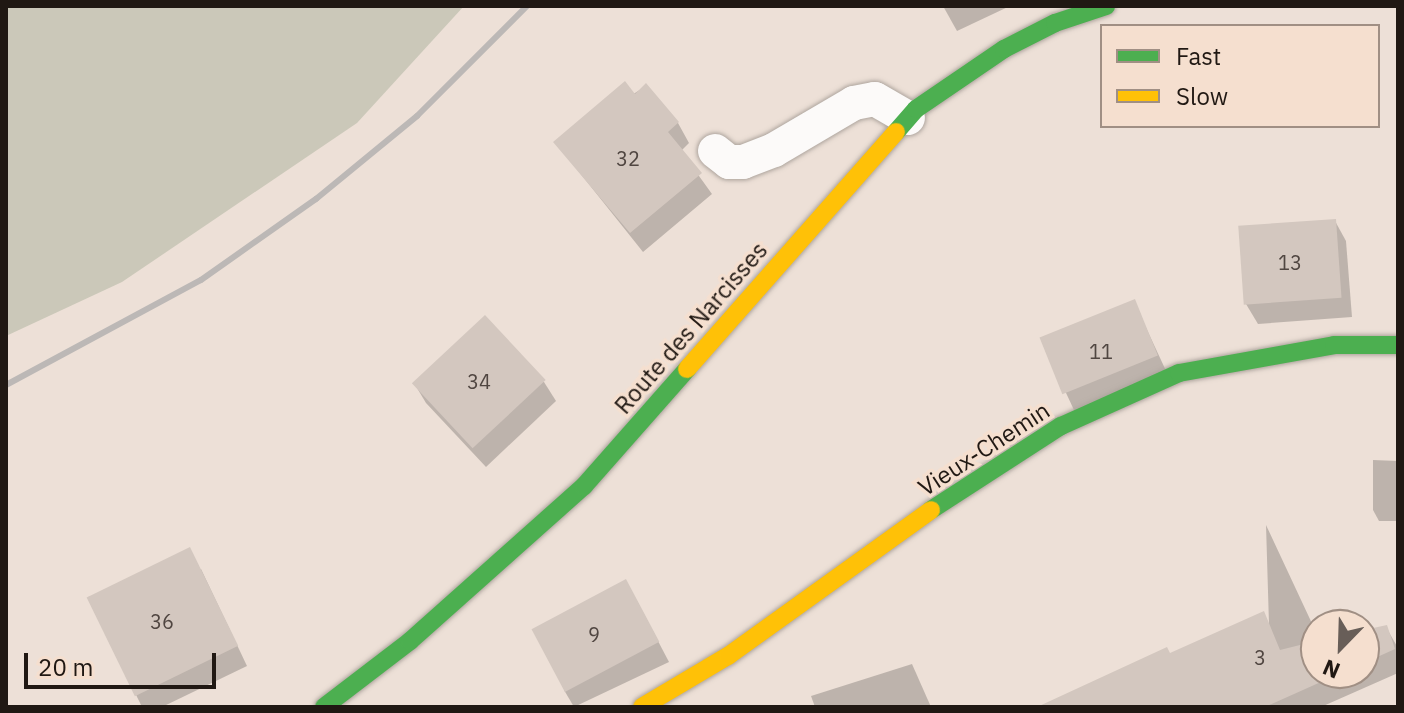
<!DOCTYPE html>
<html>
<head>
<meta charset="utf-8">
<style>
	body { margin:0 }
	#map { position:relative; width:1404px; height:713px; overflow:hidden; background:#ede0d7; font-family:"IBM Plex Sans",sans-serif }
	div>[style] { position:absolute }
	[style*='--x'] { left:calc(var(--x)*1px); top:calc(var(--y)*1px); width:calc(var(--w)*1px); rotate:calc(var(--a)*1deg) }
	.green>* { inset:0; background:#cbc8b9 }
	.shadow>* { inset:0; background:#0003; transform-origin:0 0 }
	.building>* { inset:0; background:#d3c7bf; transform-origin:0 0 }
	.roads { filter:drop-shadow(0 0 2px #aea59e) drop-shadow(0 0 2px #aea59e) }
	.lane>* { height:34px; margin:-17px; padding:0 17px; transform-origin:17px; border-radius:17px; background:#fcfaf9 }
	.fast>* { height:18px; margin:-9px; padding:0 9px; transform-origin:9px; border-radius:9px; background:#4caf50 }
	.slow>* { height:18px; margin:-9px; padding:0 9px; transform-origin:9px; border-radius:9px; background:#ffc107 }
	.rail>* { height:6px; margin:-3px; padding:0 3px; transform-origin:3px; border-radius:3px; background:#bcb8b6 }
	span { translate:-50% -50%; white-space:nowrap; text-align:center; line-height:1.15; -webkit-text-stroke:7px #f5dfcf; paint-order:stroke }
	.number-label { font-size:20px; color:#504641 }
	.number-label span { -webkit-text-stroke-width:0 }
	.street-label { font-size:24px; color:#201813 }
	.frame { position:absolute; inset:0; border:8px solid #201813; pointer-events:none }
	.legend { position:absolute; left:1100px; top:24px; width:280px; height:104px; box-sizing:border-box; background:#f5dfcf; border:2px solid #a08f84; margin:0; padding:10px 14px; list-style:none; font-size:24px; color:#201813 }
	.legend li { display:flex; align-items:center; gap:16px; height:40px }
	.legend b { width:40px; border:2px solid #a08f84 }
	.north { position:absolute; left:1300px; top:609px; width:80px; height:80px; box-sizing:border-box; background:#f5dfcf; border:2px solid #a08f84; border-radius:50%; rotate:203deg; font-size:22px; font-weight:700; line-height:32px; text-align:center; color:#201813 }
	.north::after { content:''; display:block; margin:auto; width:28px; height:36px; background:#685e58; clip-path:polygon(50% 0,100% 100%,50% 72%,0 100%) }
	.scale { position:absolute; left:24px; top:653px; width:192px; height:36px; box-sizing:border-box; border:4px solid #201813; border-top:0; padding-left:10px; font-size:24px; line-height:28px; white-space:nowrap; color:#201813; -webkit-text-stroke:6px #f5dfcf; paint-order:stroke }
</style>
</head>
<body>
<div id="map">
	<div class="green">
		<div style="clip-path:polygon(6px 6px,464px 6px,357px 123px,122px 282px,6px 336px)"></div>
	</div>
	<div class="shadow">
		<div style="clip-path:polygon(943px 6px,1010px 6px,957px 31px)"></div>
		<div style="clip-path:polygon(646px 86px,678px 123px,689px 143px,681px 151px,712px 194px,643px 252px,556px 143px)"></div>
		<div style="clip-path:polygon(1335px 221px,1346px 241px,1352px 317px,1258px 324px,1246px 304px)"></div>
		<div style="left:1134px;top:302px;width:81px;height:100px;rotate:65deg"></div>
		<div style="clip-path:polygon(544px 382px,556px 401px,486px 467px,426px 403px,414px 383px)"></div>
		<div style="clip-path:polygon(1373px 460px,1398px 461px,1398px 521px,1379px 521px,1373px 510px)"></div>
		<div style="clip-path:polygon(1266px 525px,1316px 632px,1316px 673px,1364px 673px,1364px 632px,1386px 627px,1398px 648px,1398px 673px,1321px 707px,1089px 707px,1169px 656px,1269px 625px)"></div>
		<div style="clip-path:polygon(201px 569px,247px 666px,162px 707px,142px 707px,88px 597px)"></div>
		<div style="clip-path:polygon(637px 601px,669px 662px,574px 707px,564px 690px)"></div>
		<div style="clip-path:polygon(912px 664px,931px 707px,815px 707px,811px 696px)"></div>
	</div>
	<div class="building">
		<div style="clip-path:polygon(625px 81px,635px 94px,646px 83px,679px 122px,668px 132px,702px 173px,630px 233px,553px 142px)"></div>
		<div style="left:1336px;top:219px;width:79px;height:98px;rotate:86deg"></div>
		<div style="left:1135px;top:299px;width:61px;height:103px;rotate:68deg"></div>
		<div style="left:485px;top:315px;width:89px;height:100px;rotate:47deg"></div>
		<div style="left:190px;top:547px;width:110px;height:115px;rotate:64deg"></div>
		<div style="left:626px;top:579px;width:71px;height:107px;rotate:62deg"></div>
		<div style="clip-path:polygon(1264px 611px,1280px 650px,1316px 641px,1316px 673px,1341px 673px,1265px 707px,1037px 707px,1167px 647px,1170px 653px)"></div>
		<div style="clip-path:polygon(1387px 625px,1395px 649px,1364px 663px,1364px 630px)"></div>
	</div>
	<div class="roads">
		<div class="lane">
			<div style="--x:715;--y:151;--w:18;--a:38"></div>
			<div style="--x:729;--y:162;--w:14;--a:0"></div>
			<div style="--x:743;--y:162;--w:33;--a:-21"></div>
			<div style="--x:774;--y:150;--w:93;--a:-30.4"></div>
			<div style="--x:854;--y:103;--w:21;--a:-11"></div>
			<div style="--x:875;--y:99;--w:38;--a:30"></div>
		</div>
		<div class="fast">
			<div style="--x:896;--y:132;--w:30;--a:-49"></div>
			<div style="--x:916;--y:109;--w:107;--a:-34.3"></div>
			<div style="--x:1004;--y:49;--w:57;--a:-27"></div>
			<div style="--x:1055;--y:23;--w:54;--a:-18.4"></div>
			<div style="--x:931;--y:510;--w:155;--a:-32.9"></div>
			<div style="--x:1061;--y:426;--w:129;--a:-24.2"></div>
			<div style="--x:1179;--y:373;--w:158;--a:-10.2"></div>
			<div style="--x:1334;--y:345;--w:64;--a:0"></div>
			<div style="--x:324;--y:707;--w:108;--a:-37.5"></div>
			<div style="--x:410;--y:641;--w:233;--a:-41.7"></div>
			<div style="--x:584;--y:486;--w:156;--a:-48.6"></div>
		</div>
		<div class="slow">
			<div style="--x:687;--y:369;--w:316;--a:-48.6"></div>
			<div style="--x:642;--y:707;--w:100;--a:-30.7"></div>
			<div style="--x:728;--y:656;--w:250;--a:-35.7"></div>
		</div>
	</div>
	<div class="rail">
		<div style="--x:6;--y:385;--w:221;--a:-28.3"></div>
		<div style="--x:201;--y:280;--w:141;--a:-35.2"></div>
		<div style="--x:316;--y:199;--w:131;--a:-39.4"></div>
		<div style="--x:417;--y:116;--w:156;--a:-45"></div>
	</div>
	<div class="number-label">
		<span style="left:628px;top:158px">32</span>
		<span style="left:1290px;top:262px">13</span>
		<span style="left:1101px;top:351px">11</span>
		<span style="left:479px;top:381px">34</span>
		<span style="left:162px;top:621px">36</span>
		<span style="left:594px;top:634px">9</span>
		<span style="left:1260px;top:657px">3</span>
	</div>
	<div class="street-label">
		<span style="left:691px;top:328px;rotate:-49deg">Route des Narcisses</span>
		<span style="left:984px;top:449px;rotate:-33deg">Vieux-Chemin</span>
	</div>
	<div class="frame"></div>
	<ul class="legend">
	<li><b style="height:10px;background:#4caf50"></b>Fast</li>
	<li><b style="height:10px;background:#ffc107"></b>Slow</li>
	</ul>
	<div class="north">N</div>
	<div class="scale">20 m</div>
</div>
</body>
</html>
